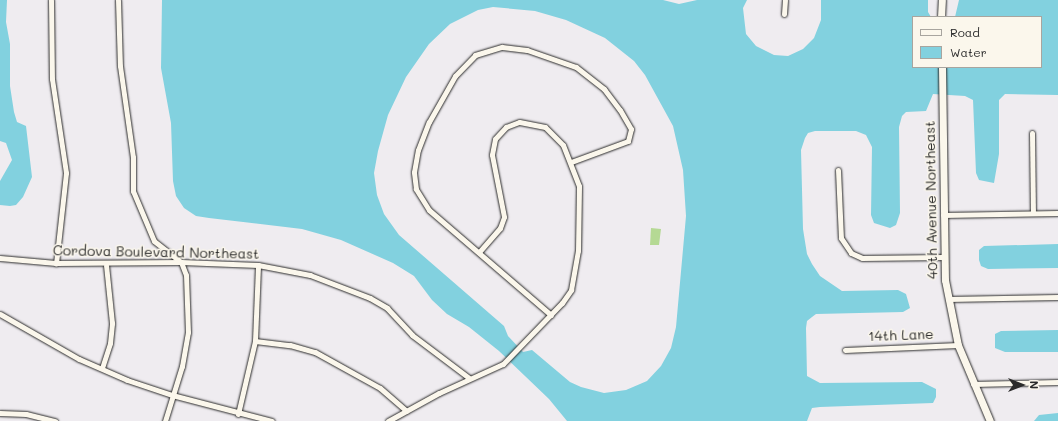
<!DOCTYPE html>
<html>
<head>
<meta charset="utf-8">
<style>
	body { margin:0 }
	#map { position:relative; width:1058px; height:421px; overflow:hidden; background:#efecf0; font-family:Mali,sans-serif }
	div>[style] { position:absolute }
	[style*='--x'] { left:calc(var(--x)*1px); top:calc(var(--y)*1px); width:calc(var(--w)*1px); rotate:calc(var(--a)*1deg) }
	.green>* { inset:0; background:#b5d994 }
	.water>* { inset:0; background:#82d1df }
	.roads { filter:drop-shadow(0 0 1px #2b2b2b) drop-shadow(0 0 1px #2b2b2b) }
	.street>* { height:5px; margin:-2.5px; padding:0 2.5px; transform-origin:2.5px; border-radius:2.5px; background:#fbf7ec }
	.secondary>* { height:7px; margin:-3.5px; padding:0 3.5px; transform-origin:3.5px; border-radius:3.5px; background:#fbf7ec }
	span { translate:-50% -50%; white-space:nowrap; text-align:center; line-height:1.15; -webkit-text-stroke:3px #fbf7ec; paint-order:stroke }
	.street-label { font-size:14px; color:#2b2b2b }
	.legend { position:absolute; left:912px; top:16px; width:130px; height:52px; box-sizing:border-box; background:#fbf7ec; border:1px solid #a8a59f; margin:0; padding:5px 7px; list-style:none; font-size:12px; color:#2b2b2b }
	.legend li { display:flex; align-items:center; gap:8px; height:20px }
	.legend b { width:20px; border:1px solid #a8a59f }
	.north { position:absolute; left:1002px; top:365px; width:40px; height:40px; -webkit-text-stroke:3px #fbf7ec; paint-order:stroke; rotate:90deg; font-size:11px; font-weight:700; line-height:16px; text-align:center; color:#2b2b2b }
	.north::after { content:''; display:block; margin:auto; width:14px; height:18px; background:#2b2b2b; clip-path:polygon(50% 0,100% 100%,50% 72%,0 100%) }
</style>
</head>
<body>
<div id="map">
	<div class="green">
		<div style="clip-path:polygon(651px 228px,661px 229px,659px 245px,650px 245px)"></div>
	</div>
	<div class="water">
		<div style="clip-path:polygon(0 0,7px 0,6px 22px,10px 44px,10px 86px,14px 112px,17px 122px,26px 126px,32px 177px,23px 197px,16px 205px,10px 206px,0 205px,0 181px,12px 160px,6px 143px,0 141px)"></div>
		<div style="clip-path:polygon(evenodd,162px 0,663px 0,679px 4px,697px 0,747px 0,743px 8px,746px 34px,756px 46px,774px 55px,788px 56px,803px 49px,814px 38px,821px 20px,821px 0,928px 0,928px 12px,931px 17px,913px 17px,913px 67px,1041px 67px,1041px 17px,955px 17px,959px 0,1058px 0,1058px 95px,1005px 94px,999px 100px,999px 154px,994px 183px,979px 180px,976px 173px,973px 100px,965px 96px,933px 94px,926px 111px,906px 112px,902px 116px,899px 127px,900px 213px,896px 225px,890px 228px,874px 223px,871px 215px,872px 147px,866px 135px,856px 131px,815px 131px,808px 133px,805px 138px,801px 150px,803px 229px,807px 254px,812px 264px,820px 276px,842px 291px,898px 290px,906px 294px,910px 308px,903px 312px,816px 314px,812px 317px,807px 321px,806px 328px,807px 376px,820px 383px,922px 382px,936px 389px,936px 397px,933px 403px,820px 407px,812px 408px,807px 421px,567px 421px,549px 399px,499px 351px,469px 327px,447px 314px,432px 300px,414px 276px,393px 263px,341px 240px,302px 229px,209px 218px,196px 216px,184px 208px,176px 196px,173px 181px,171px 123px,161px 68px,162px 0,493px 7px,535px 11px,566px 20px,605px 38px,634px 61px,645px 75px,673px 126px,683px 170px,686px 216px,676px 327px,671px 348px,661px 366px,647px 381px,626px 390px,604px 393px,581px 387px,570px 382px,532px 350px,523px 352px,508px 336px,504px 326px,399px 235px,384px 214px,377px 195px,374px 173px,378px 151px,388px 115px,406px 77px,429px 44px,450px 24px,478px 10px,493px 7px)"></div>
		<div style="clip-path:polygon(1058px 244px,1058px 268px,988px 269px,981px 266px,979px 260px,979px 250px,984px 246px)"></div>
		<div style="clip-path:polygon(1058px 330px,1058px 352px,1005px 352px,995px 348px,995px 334px,1001px 331px)"></div>
		<div style="clip-path:polygon(1058px 413px,1058px 421px,1034px 421px,1039px 415px)"></div>
	</div>
	<div class="roads">
		<div class="street">
			<div style="--x:51;--y:0;--w:79;--a:89.3"></div>
			<div style="--x:52;--y:79;--w:95;--a:81.5"></div>
			<div style="--x:66;--y:173;--w:91;--a:96.3"></div>
			<div style="--x:118;--y:0;--w:66;--a:88.3"></div>
			<div style="--x:120;--y:66;--w:92;--a:81.9"></div>
			<div style="--x:133;--y:157;--w:34;--a:90"></div>
			<div style="--x:133;--y:191;--w:54;--a:67.2"></div>
			<div style="--x:154;--y:241;--w:34;--a:38"></div>
			<div style="--x:181;--y:262;--w:14;--a:69"></div>
			<div style="--x:186;--y:275;--w:57;--a:88"></div>
			<div style="--x:188;--y:332;--w:35;--a:100"></div>
			<div style="--x:182;--y:366;--w:58;--a:107.2"></div>
			<div style="--x:784;--y:14;--w:14;--a:-86"></div>
			<div style="--x:1032;--y:133;--w:80;--a:89.3"></div>
			<div style="--x:838;--y:170;--w:68;--a:87.5"></div>
			<div style="--x:841;--y:238;--w:18;--a:56"></div>
			<div style="--x:851;--y:253;--w:12;--a:24"></div>
			<div style="--x:862;--y:258;--w:81;--a:-0.7"></div>
			<div style="--x:943;--y:215;--w:115;--a:-1"></div>
			<div style="--x:0;--y:258;--w:56;--a:5.1"></div>
			<div style="--x:56;--y:263;--w:125;--a:-0.5"></div>
			<div style="--x:181;--y:262;--w:77;--a:2.2"></div>
			<div style="--x:258;--y:265;--w:53;--a:10.9"></div>
			<div style="--x:310;--y:275;--w:64;--a:21"></div>
			<div style="--x:370;--y:298;--w:20;--a:30"></div>
			<div style="--x:387;--y:308;--w:37;--a:47"></div>
			<div style="--x:412;--y:335;--w:71;--a:37"></div>
			<div style="--x:948;--y:299;--w:110;--a:-1"></div>
			<div style="--x:0;--y:314;--w:91;--a:29.7"></div>
			<div style="--x:79;--y:359;--w:52;--a:23.6"></div>
			<div style="--x:127;--y:380;--w:47;--a:18.4"></div>
			<div style="--x:172;--y:395;--w:103;--a:14.6"></div>
			<div style="--x:551;--y:315;--w:161;--a:-139.3"></div>
			<div style="--x:429;--y:210;--w:25;--a:-122"></div>
			<div style="--x:416;--y:189;--w:17;--a:-97"></div>
			<div style="--x:414;--y:172;--w:22;--a:-80"></div>
			<div style="--x:418;--y:150;--w:30;--a:-69"></div>
			<div style="--x:429;--y:122;--w:53;--a:-60.5"></div>
			<div style="--x:455;--y:76;--w:29;--a:-46"></div>
			<div style="--x:475;--y:55;--w:28;--a:-17"></div>
			<div style="--x:502;--y:47;--w:25;--a:7"></div>
			<div style="--x:527;--y:50;--w:52;--a:19.1"></div>
			<div style="--x:576;--y:67;--w:36;--a:38"></div>
			<div style="--x:604;--y:89;--w:26;--a:53"></div>
			<div style="--x:620;--y:110;--w:22;--a:60"></div>
			<div style="--x:631;--y:129;--w:12;--a:104"></div>
			<div style="--x:628;--y:141;--w:61;--a:159.8"></div>
			<div style="--x:255;--y:341;--w:35;--a:7"></div>
			<div style="--x:290;--y:345;--w:26;--a:16"></div>
			<div style="--x:315;--y:352;--w:74;--a:29"></div>
			<div style="--x:380;--y:388;--w:35;--a:41"></div>
			<div style="--x:845;--y:350;--w:113;--a:-2.5"></div>
			<div style="--x:102;--y:368;--w:26;--a:-72"></div>
			<div style="--x:110;--y:343;--w:20;--a:-84"></div>
			<div style="--x:112;--y:323;--w:58;--a:-95.9"></div>
			<div style="--x:973;--y:384;--w:85;--a:-1.3"></div>
			<div style="--x:0;--y:413;--w:26;--a:2"></div>
			<div style="--x:26;--y:414;--w:30;--a:14"></div>
			<div style="--x:238;--y:414;--w:75;--a:-76.9"></div>
			<div style="--x:255;--y:341;--w:76;--a:-87.7"></div>
			<div style="--x:388;--y:421;--w:58;--a:-28.8"></div>
			<div style="--x:439;--y:393;--w:70;--a:-24.4"></div>
			<div style="--x:503;--y:364;--w:85;--a:-46"></div>
			<div style="--x:562;--y:303;--w:16;--a:-55"></div>
			<div style="--x:571;--y:290;--w:40;--a:-80"></div>
			<div style="--x:578;--y:251;--w:65;--a:-89.1"></div>
			<div style="--x:579;--y:186;--w:44;--a:-111.3"></div>
			<div style="--x:563;--y:145;--w:25;--a:-135"></div>
			<div style="--x:545;--y:127;--w:26;--a:-169"></div>
			<div style="--x:519;--y:122;--w:14;--a:159"></div>
			<div style="--x:506;--y:127;--w:16;--a:133"></div>
			<div style="--x:495;--y:139;--w:16;--a:101"></div>
			<div style="--x:492;--y:155;--w:63;--a:79"></div>
			<div style="--x:504;--y:217;--w:12;--a:110"></div>
			<div style="--x:500;--y:228;--w:32;--a:131"></div>
		</div>
		<div class="secondary">
			<div style="--x:941;--y:17;--w:17;--a:-87"></div>
			<div style="--x:942;--y:67;--w:213;--a:89.2"></div>
			<div style="--x:945;--y:280;--w:66;--a:78.7"></div>
			<div style="--x:958;--y:345;--w:82;--a:67.2"></div>
		</div>
	</div>
	<div class="street-label">
		<span style="left:931px;top:200px;rotate:-91deg">40th Avenue Northeast</span>
		<span style="left:156px;top:252px;rotate:1deg">Cordova Boulevard Northeast</span>
		<span style="left:901px;top:335px;rotate:-2deg">14th Lane</span>
	</div>
	<ul class="legend">
	<li><b style="height:5px;background:#fbf7ec"></b>Road</li>
	<li><b style="height:11px;background:#82d1df"></b>Water</li>
	</ul>
	<div class="north">N</div>
</div>
</body>
</html>
